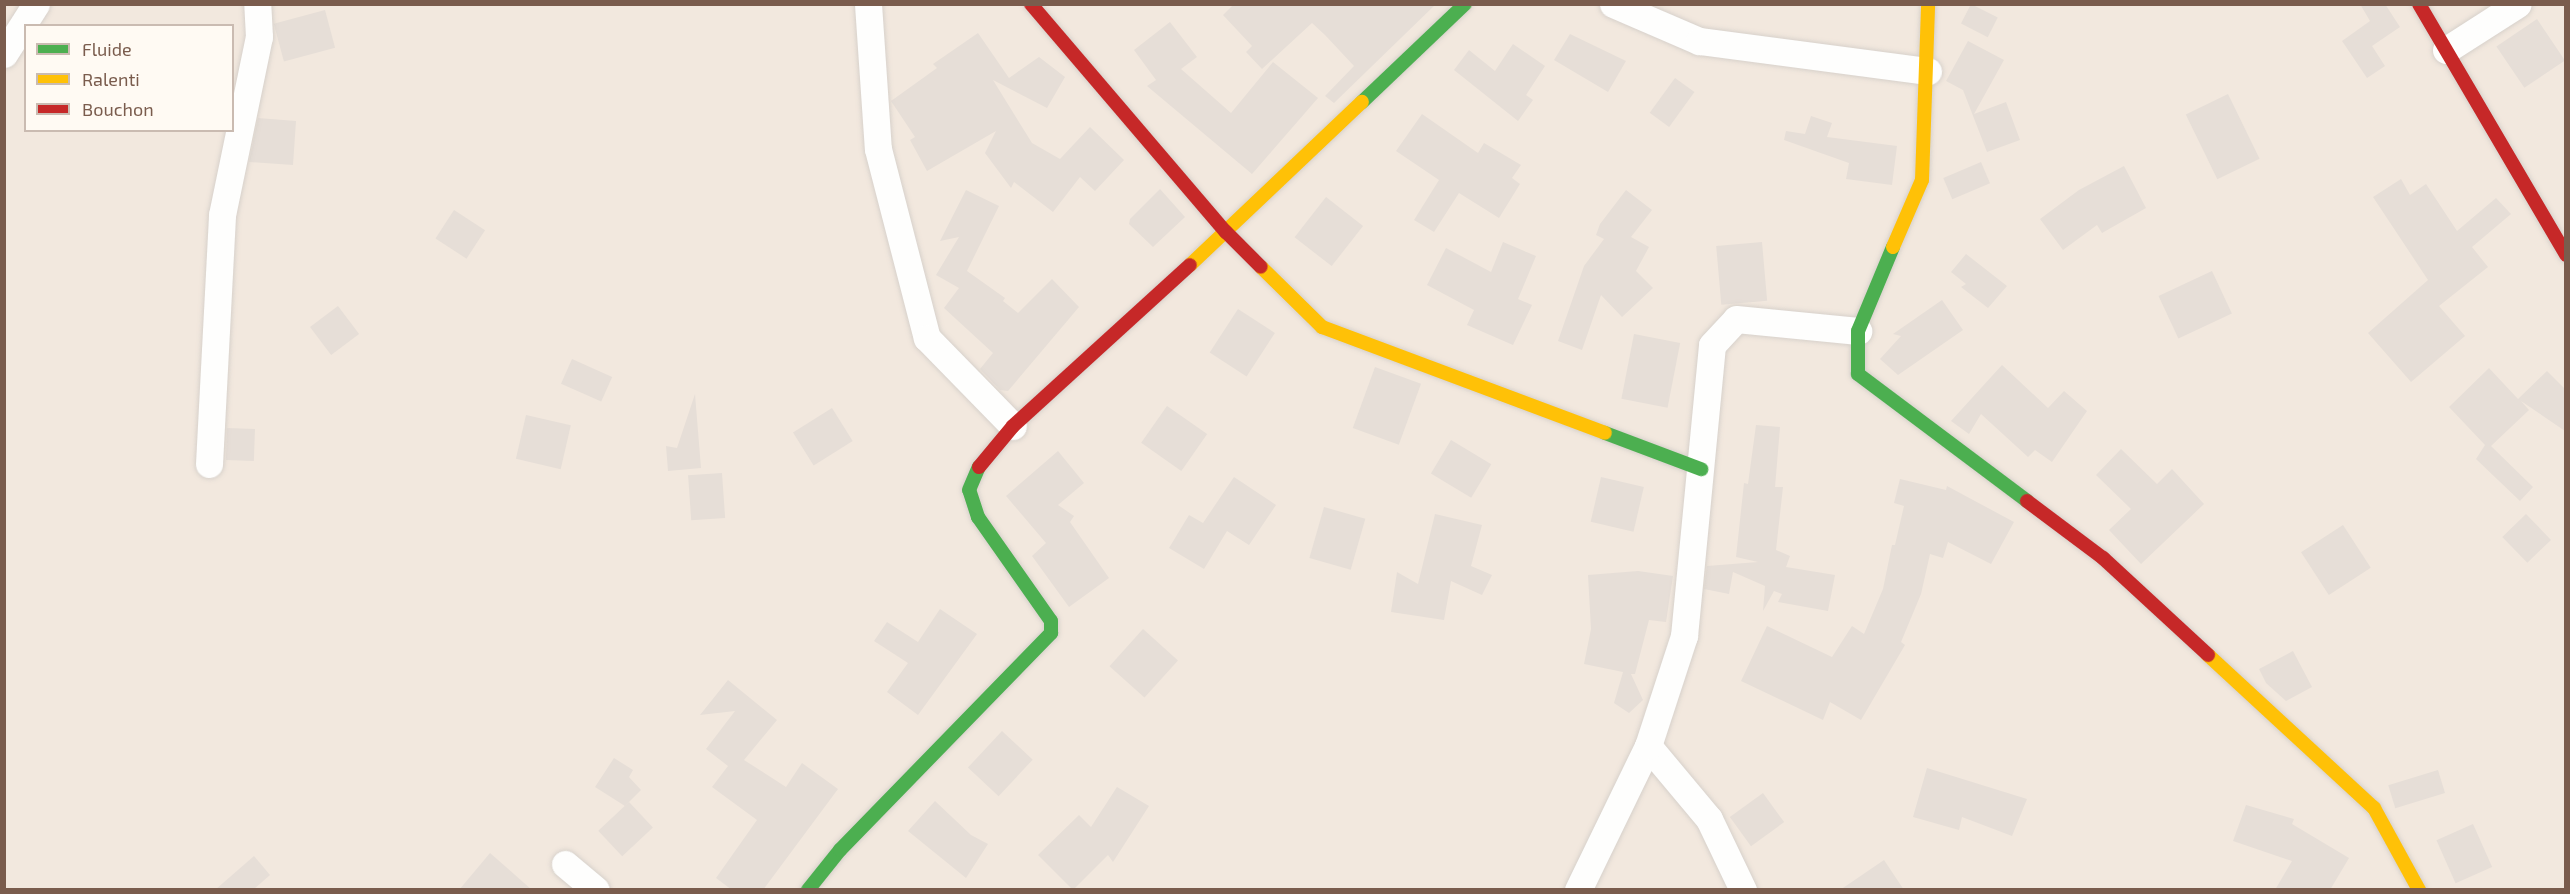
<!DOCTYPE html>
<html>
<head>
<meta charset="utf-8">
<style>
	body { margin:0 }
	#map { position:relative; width:2570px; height:894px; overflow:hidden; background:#f9f5f0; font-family:"Exo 2",sans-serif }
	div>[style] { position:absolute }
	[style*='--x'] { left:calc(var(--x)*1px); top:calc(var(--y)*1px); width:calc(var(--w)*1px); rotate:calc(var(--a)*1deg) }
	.residential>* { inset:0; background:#f2e8de }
	.building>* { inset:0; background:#e6ded7; transform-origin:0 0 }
	.roads { filter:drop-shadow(0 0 2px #d7d1cb) drop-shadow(0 0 2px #d7d1cb) }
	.street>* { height:27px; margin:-13.5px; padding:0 13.5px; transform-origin:13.5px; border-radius:13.5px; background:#fefefd }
	.fast>* { height:14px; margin:-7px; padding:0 7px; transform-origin:7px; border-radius:7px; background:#4caf50 }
	.slow>* { height:14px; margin:-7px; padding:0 7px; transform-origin:7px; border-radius:7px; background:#ffc107 }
	.jam>* { height:14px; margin:-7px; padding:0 7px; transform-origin:7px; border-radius:7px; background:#c62828 }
	span { translate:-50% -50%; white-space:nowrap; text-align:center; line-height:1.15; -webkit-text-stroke:4.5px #fffaf3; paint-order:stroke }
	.frame { position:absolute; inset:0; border:6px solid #7a5c4d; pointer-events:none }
	.legend { position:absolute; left:24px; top:24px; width:210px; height:108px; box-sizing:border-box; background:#fffaf3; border:2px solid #cabbb1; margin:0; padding:8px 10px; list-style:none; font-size:18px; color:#7a5c4d }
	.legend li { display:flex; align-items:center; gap:12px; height:30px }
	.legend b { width:30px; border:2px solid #cabbb1 }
</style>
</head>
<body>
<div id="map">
	<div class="residential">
		<div style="clip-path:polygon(evenodd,5px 5px,2565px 5px,2565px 889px,5px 889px,5px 5px,26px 26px,232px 26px,232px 130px,26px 130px,26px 26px)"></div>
	</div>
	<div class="building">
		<div style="clip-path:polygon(1234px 4px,1436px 4px,1334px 103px,1325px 96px,1354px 66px,1325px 35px,1312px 23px,1262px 69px,1246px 52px,1252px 46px,1223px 15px)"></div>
		<div style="left:1971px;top:4px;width:30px;height:22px;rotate:27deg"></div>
		<div style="clip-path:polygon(2360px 4px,2385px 4px,2400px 27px,2372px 46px,2385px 66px,2367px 78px,2342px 41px,2370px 21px)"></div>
		<div style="left:325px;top:10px;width:39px;height:53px;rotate:75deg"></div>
		<div style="left:2537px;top:19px;width:50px;height:49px;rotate:56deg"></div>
		<div style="clip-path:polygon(1170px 22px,1197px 57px,1181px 69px,1231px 113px,1273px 62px,1318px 98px,1252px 174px,1147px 86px,1156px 80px,1134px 50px)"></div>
		<div style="clip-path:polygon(978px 33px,1009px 78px,1039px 57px,1065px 77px,1047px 108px,993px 80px,1032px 143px,1060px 159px,1090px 127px,1124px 160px,1095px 191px,1080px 177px,1053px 212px,1014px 182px,1011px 188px,985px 153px,996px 131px,927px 171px,910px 140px,915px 137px,891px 101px,937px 68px,933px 64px)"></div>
		<div style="clip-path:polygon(1570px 34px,1626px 61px,1608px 92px,1554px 60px)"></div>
		<div style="clip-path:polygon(1968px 41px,2004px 60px,1974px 114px,2006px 102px,2020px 140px,1987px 152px,1963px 90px,1946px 81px)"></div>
		<div style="clip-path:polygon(1513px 44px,1545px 66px,1526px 95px,1533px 100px,1518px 121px,1454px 70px,1469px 50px,1495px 71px)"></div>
		<div style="left:1675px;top:78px;width:24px;height:43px;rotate:36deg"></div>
		<div style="left:2228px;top:94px;width:72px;height:47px;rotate:64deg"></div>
		<div style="clip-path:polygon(1422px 114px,1478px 153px,1484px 143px,1521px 165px,1512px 178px,1520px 184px,1499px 218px,1459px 193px,1434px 232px,1414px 220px,1439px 180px,1396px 151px)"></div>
		<div style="clip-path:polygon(1811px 116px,1832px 123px,1827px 137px,1897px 146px,1892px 185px,1846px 179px,1849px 163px,1784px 140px,1786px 131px,1805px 134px)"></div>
		<div style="clip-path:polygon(258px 118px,296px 121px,293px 165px,249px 162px)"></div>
		<div style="left:1981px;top:162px;width:23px;height:41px;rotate:67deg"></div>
		<div style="clip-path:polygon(2124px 166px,2146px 208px,2102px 233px,2097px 225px,2063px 250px,2040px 219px,2079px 190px)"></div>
		<div style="clip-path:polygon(2401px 179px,2410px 195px,2426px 184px,2457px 231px,2496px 198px,2511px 214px,2472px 247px,2488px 267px,2439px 306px,2465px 336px,2411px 382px,2368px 333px,2428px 280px,2373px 197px)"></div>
		<div style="clip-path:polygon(1160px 189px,1185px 217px,1153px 247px,1129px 224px,1130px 219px)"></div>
		<div style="clip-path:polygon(966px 190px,999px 206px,967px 271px,1005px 298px,1003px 301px,1018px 313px,1052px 279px,1079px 307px,1008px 391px,1000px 390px,980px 369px,993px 353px,944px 308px,959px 288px,936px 275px,959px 237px,940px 241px)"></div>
		<div style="clip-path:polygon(1626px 190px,1652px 210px,1631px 237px,1649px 247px,1636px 271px,1653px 288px,1622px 317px,1601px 295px,1582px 350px,1558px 341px,1584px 266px,1604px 239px,1596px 235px,1600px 224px)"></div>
		<div style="left:1326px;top:197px;width:47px;height:51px;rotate:38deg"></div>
		<div style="left:454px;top:210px;width:37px;height:34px;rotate:33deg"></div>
		<div style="clip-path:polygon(1503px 242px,1536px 256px,1518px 299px,1532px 305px,1513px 345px,1467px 325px,1474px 310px,1427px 285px,1446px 248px,1491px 272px)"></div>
		<div style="left:1762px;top:242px;width:59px;height:46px;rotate:85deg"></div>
		<div style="clip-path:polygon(1966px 254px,2007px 286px,1988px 308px,1961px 287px,1966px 284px,1951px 272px)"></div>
		<div style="left:2212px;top:271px;width:47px;height:59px;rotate:65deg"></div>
		<div style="clip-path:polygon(1942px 300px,1963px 330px,1898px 375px,1880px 359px,1901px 336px,1893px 334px)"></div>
		<div style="left:338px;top:306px;width:35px;height:35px;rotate:53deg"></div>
		<div style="left:1238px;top:309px;width:44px;height:52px;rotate:33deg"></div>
		<div style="left:1634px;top:334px;width:47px;height:66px;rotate:11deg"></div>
		<div style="left:572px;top:359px;width:44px;height:27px;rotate:24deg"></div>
		<div style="clip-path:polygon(2002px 365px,2048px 408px,2064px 391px,2087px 411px,2052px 462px,2035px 450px,2028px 457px,1981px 414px,1969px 434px,1951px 421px)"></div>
		<div style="left:1375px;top:367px;width:49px;height:65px;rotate:20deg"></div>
		<div style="clip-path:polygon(2489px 368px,2518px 399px,2547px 371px,2565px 389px,2565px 431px,2521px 401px,2529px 410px,2491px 446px,2533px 487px,2520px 501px,2476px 459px,2485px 445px,2449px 407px)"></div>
		<div style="clip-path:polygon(695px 394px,701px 468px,668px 471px,666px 446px,677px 448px)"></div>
		<div style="left:1167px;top:406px;width:49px;height:45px;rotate:35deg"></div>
		<div style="left:832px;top:408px;width:39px;height:46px;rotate:58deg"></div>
		<div style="left:526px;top:415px;width:46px;height:45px;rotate:13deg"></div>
		<div style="clip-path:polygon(1756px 425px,1780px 427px,1775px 487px,1783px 487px,1776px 550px,1790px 556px,1786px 567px,1835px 575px,1828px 611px,1778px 602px,1782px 594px,1774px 591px,1763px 611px,1765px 586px,1733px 572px,1729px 594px,1704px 589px,1707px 566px,1758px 562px,1736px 557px,1744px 483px,1748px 484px)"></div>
		<div style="left:227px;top:428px;width:28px;height:32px;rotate:2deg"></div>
		<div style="left:1451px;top:440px;width:47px;height:39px;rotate:31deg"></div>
		<div style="clip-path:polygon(2121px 449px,2157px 484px,2172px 469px,2204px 504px,2141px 564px,2109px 530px,2131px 509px,2096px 475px)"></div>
		<div style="clip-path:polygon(1058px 451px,1084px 483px,1058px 505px,1074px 516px,1070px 522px,1109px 578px,1069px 607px,1032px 556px,1046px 543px,1006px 496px)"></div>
		<div style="left:722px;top:473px;width:45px;height:34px;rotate:86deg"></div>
		<div style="clip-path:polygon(1234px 477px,1276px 505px,1249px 545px,1227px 531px,1204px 569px,1169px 548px,1189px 515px,1203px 523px)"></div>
		<div style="left:1601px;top:477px;width:44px;height:46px;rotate:13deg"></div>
		<div style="clip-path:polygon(1900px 479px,1946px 490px,1947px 486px,2014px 522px,1991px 564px,1948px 542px,1943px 558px,1930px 554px,1921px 594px,1901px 642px,1905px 645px,1861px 720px,1830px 702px,1823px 720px,1741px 681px,1767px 626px,1832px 657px,1852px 626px,1864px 634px,1883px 589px,1892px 545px,1895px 545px,1904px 506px,1894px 503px)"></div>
		<div style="left:1324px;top:507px;width:43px;height:53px;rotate:16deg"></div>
		<div style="clip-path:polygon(1435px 514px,1482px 525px,1471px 566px,1492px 575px,1482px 595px,1451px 581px,1444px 620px,1391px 612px,1397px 572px,1418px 584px)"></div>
		<div style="left:2526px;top:514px;width:36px;height:33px;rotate:46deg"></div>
		<div style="left:2343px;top:525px;width:51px;height:50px;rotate:57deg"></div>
		<div style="clip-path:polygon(1638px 571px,1673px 576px,1666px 622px,1649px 620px,1635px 674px,1631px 674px,1643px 700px,1629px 713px,1614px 703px,1623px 672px,1584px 664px,1591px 629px,1588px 575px)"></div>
		<div style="clip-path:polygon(940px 609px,977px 634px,918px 715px,887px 692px,908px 663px,874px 641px,887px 622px,918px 642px)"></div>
		<div style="left:1143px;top:629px;width:47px;height:50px;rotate:42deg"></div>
		<div style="clip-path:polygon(2293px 651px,2312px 687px,2286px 701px,2266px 683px,2259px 669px)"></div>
		<div style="clip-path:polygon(728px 680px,777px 720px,744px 760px,786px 787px,802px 763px,838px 789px,763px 890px,732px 890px,716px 878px,757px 820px,712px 787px,728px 766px,706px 749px,735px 711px,700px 715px)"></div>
		<div style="left:1002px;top:731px;width:42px;height:50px;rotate:43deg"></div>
		<div style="clip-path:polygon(614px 758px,633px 770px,629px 777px,641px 790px,625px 806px,595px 787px)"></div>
		<div style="clip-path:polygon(1927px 768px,2027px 799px,2012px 836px,1962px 817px,1959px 830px,1913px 817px)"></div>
		<div style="left:2438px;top:770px;width:24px;height:52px;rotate:73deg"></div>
		<div style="clip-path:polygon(1117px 787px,1149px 806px,1113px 862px,1108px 855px,1073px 890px,1038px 855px,1079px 815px,1091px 827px)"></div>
		<div style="left:1763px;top:793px;width:36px;height:41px;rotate:54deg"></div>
		<div style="clip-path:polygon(935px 801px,971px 835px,988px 844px,966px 878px,908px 831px)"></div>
		<div style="left:629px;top:802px;width:35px;height:42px;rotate:47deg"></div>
		<div style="clip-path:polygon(2246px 805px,2294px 819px,2292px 824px,2349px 858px,2330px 890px,2275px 890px,2292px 861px,2233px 841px)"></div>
		<div style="left:2473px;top:824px;width:47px;height:40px;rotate:66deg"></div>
		<div style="clip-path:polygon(490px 853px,532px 890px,459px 890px)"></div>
		<div style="clip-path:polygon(254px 856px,270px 875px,253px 890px,215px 890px)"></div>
		<div style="clip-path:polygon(1884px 860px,1904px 890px,1840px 890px)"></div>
	</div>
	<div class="roads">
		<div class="street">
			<div style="--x:868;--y:4;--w:145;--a:86.1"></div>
			<div style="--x:878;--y:149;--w:195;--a:75.5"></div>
			<div style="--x:927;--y:338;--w:123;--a:45.7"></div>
			<div style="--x:1613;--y:4;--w:94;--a:23.3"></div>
			<div style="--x:1699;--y:41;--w:231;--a:7.5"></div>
			<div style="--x:2446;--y:50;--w:85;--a:-32.6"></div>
			<div style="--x:4;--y:54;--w:59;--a:-57.4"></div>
			<div style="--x:209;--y:464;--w:249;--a:-87"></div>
			<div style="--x:222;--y:215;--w:182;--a:-78.3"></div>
			<div style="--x:259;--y:37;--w:33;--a:-93"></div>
			<div style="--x:1648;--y:746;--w:95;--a:50.1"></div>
			<div style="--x:1709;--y:819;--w:79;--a:64.4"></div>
			<div style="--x:565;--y:864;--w:40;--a:40"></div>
			<div style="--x:1578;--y:890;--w:160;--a:-64.1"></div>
			<div style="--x:1648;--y:746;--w:116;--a:-71.9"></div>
			<div style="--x:1684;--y:636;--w:292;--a:-84.5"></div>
			<div style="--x:1712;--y:345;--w:35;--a:-47"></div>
			<div style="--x:1736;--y:319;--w:123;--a:5.6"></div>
		</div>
		<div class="fast">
			<div style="--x:1362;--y:102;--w:142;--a:-43.6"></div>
			<div style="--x:1893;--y:247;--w:91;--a:112.6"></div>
			<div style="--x:1858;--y:331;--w:43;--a:90"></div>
			<div style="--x:1858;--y:374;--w:211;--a:36.9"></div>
			<div style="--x:1605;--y:433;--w:103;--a:20.6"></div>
			<div style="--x:808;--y:890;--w:51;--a:-51.3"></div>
			<div style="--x:840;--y:850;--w:303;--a:-45.8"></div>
			<div style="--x:1051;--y:633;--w:12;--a:-90"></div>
			<div style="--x:1051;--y:621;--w:127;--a:-125.1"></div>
			<div style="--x:978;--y:517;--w:28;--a:-108"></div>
			<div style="--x:969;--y:490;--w:25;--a:-67"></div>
		</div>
		<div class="slow">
			<div style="--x:1893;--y:247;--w:73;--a:-66.6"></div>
			<div style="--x:1922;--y:180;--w:176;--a:-88"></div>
			<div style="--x:1190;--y:265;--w:237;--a:-43.5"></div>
			<div style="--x:1261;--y:267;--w:86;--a:44.5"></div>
			<div style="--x:1322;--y:327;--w:302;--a:20.5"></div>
			<div style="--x:2208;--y:655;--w:226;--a:42.7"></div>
			<div style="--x:2374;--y:808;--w:94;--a:61.2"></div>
		</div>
		<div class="jam">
			<div style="--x:1031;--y:4;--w:300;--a:49.5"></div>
			<div style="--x:1226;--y:232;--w:49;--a:45"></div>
			<div style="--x:2419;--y:4;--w:291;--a:59.6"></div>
			<div style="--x:979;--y:467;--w:53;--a:-50.3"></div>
			<div style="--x:1013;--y:426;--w:239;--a:-42.3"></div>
			<div style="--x:2027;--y:501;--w:95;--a:36.9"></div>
			<div style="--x:2103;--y:558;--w:143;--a:42.7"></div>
		</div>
	</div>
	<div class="frame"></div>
	<ul class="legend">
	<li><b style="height:8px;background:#4caf50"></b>Fluide</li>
	<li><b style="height:8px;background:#ffc107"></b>Ralenti</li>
	<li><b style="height:8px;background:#c62828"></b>Bouchon</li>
	</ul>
</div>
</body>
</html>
